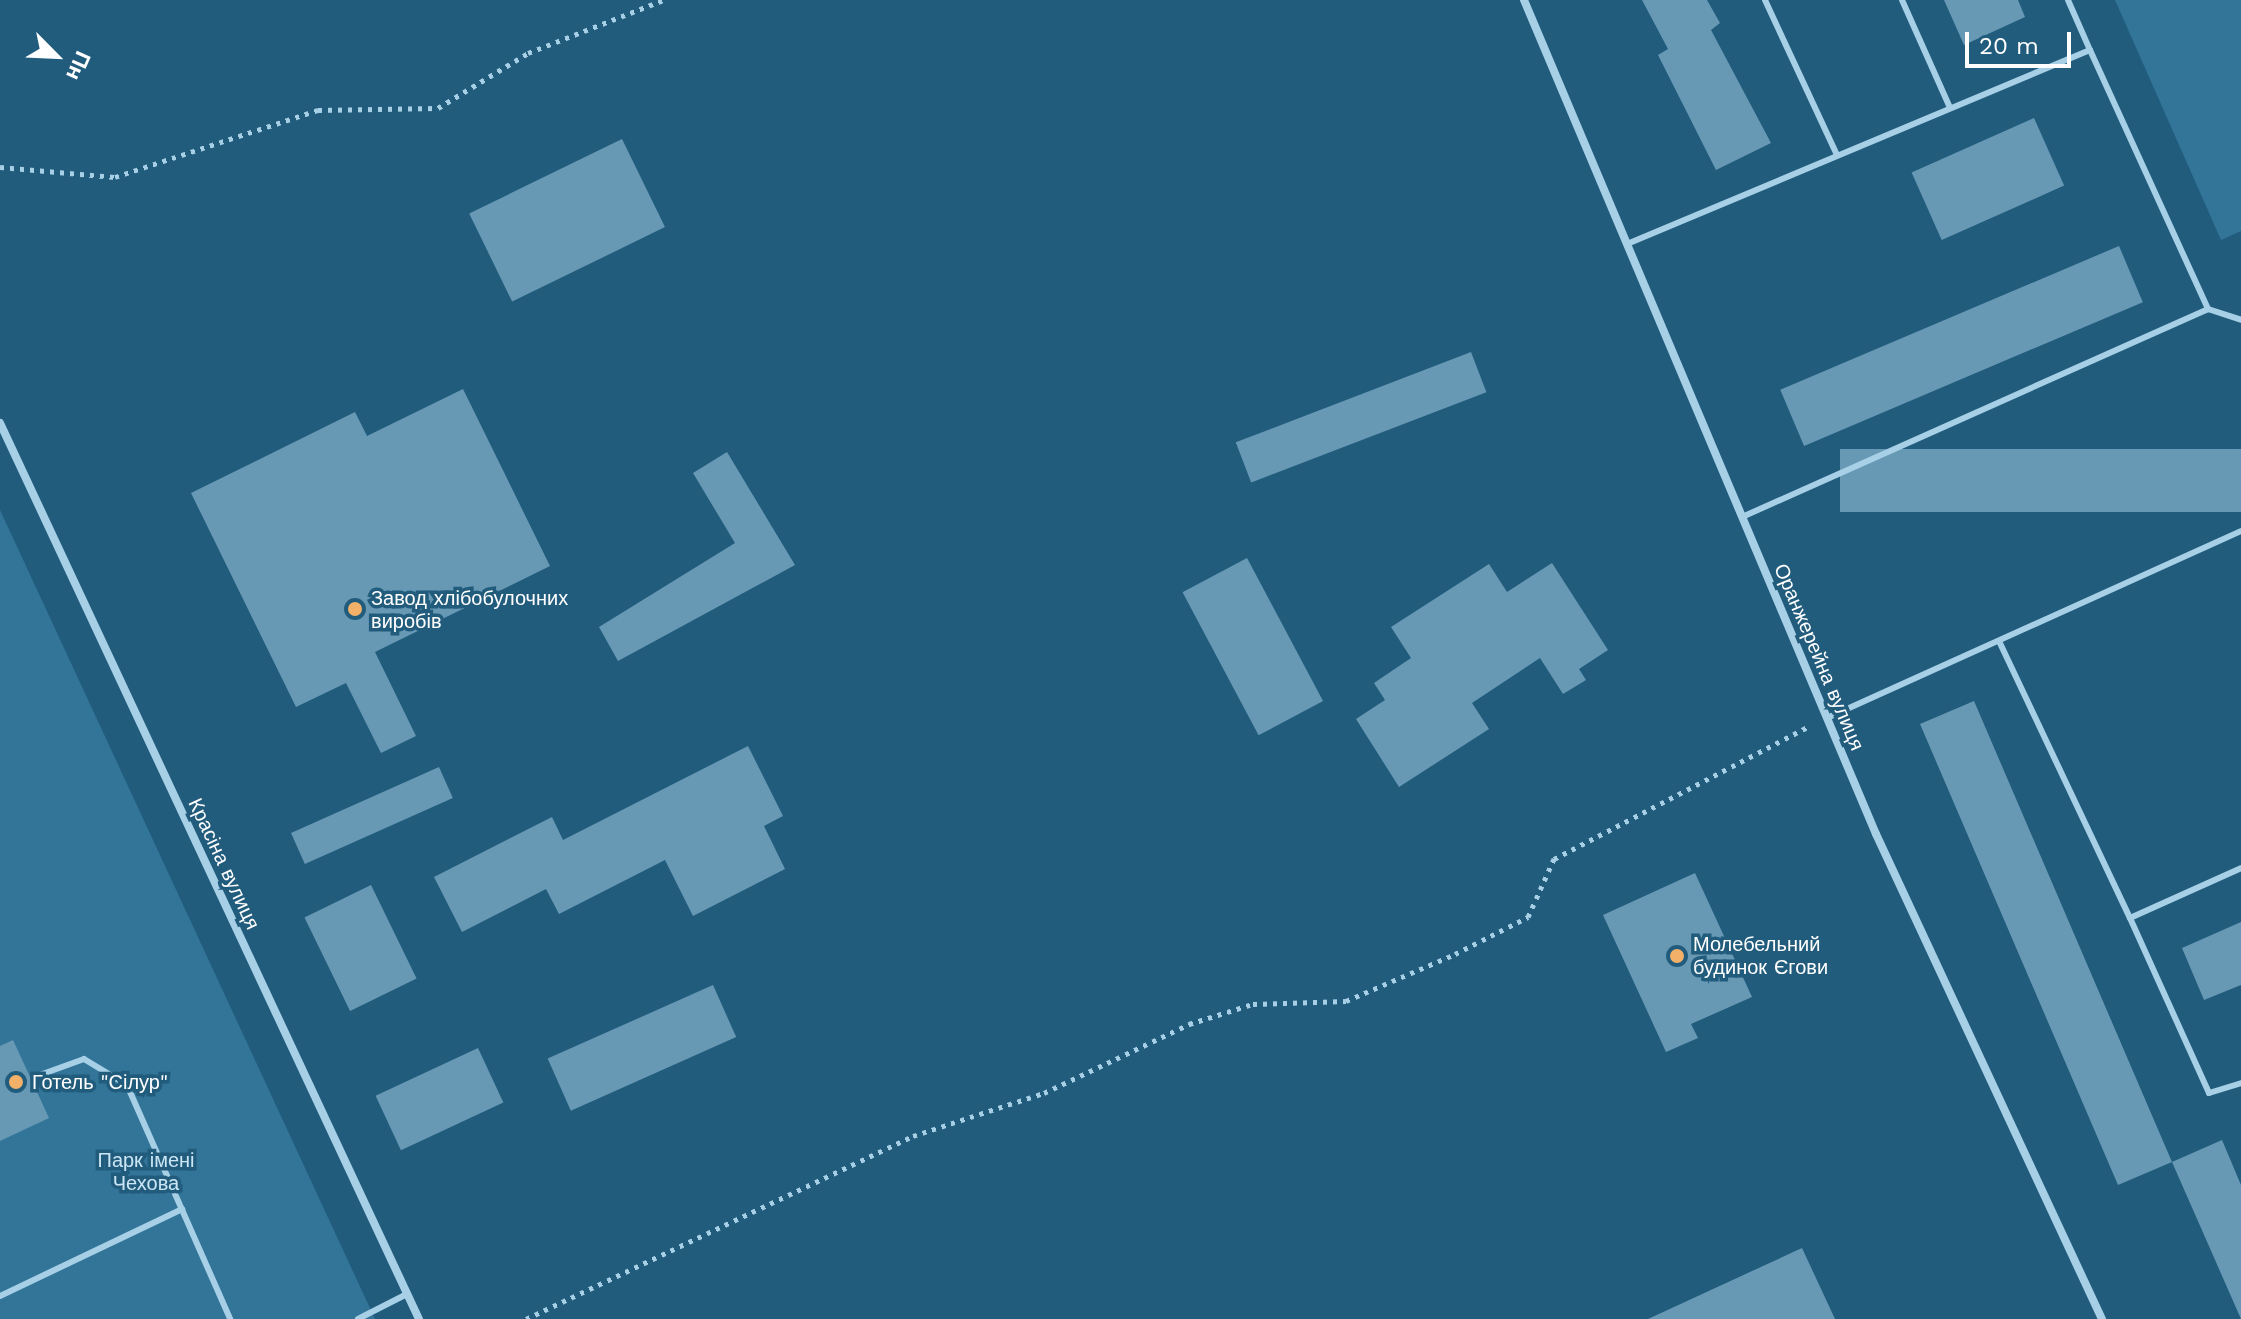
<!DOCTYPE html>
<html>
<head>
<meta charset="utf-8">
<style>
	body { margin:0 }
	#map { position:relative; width:2241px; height:1319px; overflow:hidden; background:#225c7d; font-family:"Work Sans",sans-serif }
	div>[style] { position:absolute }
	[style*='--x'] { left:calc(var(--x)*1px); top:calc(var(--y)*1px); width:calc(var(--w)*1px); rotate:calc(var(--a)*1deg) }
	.green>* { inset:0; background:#327599 }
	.building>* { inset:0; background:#6799b4; transform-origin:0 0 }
	.path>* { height:5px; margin-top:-2.5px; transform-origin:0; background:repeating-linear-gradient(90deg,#a7d0e6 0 4px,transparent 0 10px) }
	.service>* { height:6px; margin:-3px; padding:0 3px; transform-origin:3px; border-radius:3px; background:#a7d0e6 }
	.minor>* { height:8px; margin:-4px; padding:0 4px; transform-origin:4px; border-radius:4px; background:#a7d0e6 }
	.dots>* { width:22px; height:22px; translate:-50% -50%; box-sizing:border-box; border:4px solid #225c7d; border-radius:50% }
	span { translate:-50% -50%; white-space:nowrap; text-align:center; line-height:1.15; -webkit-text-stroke:7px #225c7d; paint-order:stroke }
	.poi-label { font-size:20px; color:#fff }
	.left { translate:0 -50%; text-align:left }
	.street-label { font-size:20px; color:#fff }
	.park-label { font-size:20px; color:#cae6f5 }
	.north { position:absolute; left:16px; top:16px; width:80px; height:80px; -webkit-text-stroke:6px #225c7d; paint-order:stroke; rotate:114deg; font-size:22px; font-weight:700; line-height:32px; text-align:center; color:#fff }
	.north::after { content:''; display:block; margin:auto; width:28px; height:36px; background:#fff; clip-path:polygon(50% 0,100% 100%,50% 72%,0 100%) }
	.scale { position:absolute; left:1965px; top:32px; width:106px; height:36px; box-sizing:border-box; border:4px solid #fff; border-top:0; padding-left:10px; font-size:24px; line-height:28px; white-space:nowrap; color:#fff; -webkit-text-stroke:6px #225c7d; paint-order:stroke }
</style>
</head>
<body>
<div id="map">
	<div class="green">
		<div style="clip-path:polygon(2115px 0,2241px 0,2241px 231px,2221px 240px)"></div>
		<div style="clip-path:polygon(0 510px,375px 1319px,0 1319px)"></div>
	</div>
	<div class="building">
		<div style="clip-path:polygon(1642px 0,1707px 0,1720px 23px,1711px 30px,1771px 143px,1716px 170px,1658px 55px,1668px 49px)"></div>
		<div style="clip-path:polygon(1944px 0,2018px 0,2025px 17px,1964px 45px)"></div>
		<div style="left:2034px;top:118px;width:74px;height:134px;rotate:66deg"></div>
		<div style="left:622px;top:139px;width:98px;height:170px;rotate:64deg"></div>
		<div style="left:2119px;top:246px;width:61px;height:368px;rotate:67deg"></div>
		<div style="left:1471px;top:352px;width:43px;height:252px;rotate:69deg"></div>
		<div style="clip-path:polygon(463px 389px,550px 566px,375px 652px,416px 736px,381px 753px,346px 683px,296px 707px,191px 493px,355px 412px,367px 436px)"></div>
		<div style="left:2241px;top:449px;width:63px;height:401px;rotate:90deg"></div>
		<div style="clip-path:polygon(727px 452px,795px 565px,618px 661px,599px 627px,735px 543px,693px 473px)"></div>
		<div style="left:1247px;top:558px;width:162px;height:73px;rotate:62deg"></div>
		<div style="clip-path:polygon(1552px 563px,1608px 650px,1579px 669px,1586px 680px,1563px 694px,1540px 658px,1472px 703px,1489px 729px,1399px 787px,1356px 719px,1385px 700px,1374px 683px,1411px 658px,1391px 627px,1489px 564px,1507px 592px)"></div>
		<div style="clip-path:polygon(1974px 701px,2172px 1162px,2222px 1140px,2241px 1185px,2241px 1319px,2172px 1162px,2118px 1185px,1920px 724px)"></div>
		<div style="clip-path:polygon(748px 746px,783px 816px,764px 826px,785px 869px,693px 916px,665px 860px,559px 914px,546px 889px,462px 932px,434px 877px,552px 817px,563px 840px)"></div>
		<div style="left:439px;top:767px;width:34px;height:162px;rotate:66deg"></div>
		<div style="clip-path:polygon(1695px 873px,1752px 997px,1691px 1024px,1698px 1038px,1666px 1052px,1603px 915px)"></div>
		<div style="left:371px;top:885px;width:104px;height:74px;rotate:64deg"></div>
		<div style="clip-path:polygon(2241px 922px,2241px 985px,2204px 1000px,2182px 948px)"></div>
		<div style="left:713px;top:985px;width:57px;height:181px;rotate:66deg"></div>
		<div style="clip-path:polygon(13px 1040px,49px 1118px,0 1141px,0 1046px)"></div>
		<div style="left:478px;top:1048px;width:60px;height:113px;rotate:65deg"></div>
		<div style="clip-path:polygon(1802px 1248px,1835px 1319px,1648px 1319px)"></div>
	</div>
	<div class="path">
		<div style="--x:0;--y:167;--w:115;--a:5"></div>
		<div style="--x:115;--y:177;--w:214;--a:-18.3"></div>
		<div style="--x:318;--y:110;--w:120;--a:-1"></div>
		<div style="--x:438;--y:108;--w:105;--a:-31.4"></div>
		<div style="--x:528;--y:53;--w:145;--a:-21.4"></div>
		<div style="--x:526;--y:1319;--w:428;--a:-25.3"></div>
		<div style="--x:913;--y:1136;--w:138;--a:-18.2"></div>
		<div style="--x:1044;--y:1093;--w:161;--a:-25.4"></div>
		<div style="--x:1189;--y:1024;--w:67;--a:-17.4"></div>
		<div style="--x:1253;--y:1004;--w:93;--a:-1.8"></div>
		<div style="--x:1346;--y:1001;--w:119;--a:-23.3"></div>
		<div style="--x:1455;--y:954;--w:82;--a:-26.9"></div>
		<div style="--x:1528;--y:917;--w:64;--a:-65.9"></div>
		<div style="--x:1554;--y:859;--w:288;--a:-27.5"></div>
	</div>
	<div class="service">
		<div style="--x:1765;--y:0;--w:171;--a:65.1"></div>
		<div style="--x:1902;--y:0;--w:118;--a:66"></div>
		<div style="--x:2068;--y:0;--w:55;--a:66.3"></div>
		<div style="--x:1627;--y:244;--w:502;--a:-22.73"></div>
		<div style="--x:2090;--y:50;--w:285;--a:65.5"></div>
		<div style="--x:1742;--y:517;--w:510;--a:-24.05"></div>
		<div style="--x:2208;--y:309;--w:35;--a:18"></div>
		<div style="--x:1999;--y:641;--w:306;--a:64.7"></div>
		<div style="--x:2130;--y:918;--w:122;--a:-24.2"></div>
		<div style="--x:1827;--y:718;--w:454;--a:-24.3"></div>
		<div style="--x:2130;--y:918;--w:192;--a:65.7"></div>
		<div style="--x:2209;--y:1093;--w:34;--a:-17"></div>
		<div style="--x:37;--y:1076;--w:50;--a:-19.9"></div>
		<div style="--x:84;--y:1059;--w:50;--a:31.2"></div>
		<div style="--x:127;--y:1085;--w:256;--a:66.2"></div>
		<div style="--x:0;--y:1296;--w:202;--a:-25.5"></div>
		<div style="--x:358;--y:1319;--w:55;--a:-27"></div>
	</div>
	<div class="minor">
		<div style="--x:1524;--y:0;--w:905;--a:67.12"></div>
		<div style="--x:1876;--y:834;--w:535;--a:65.02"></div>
		<div style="--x:0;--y:423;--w:989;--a:64.94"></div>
	</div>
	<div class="dots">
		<div style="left:355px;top:609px;background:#f2b069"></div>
		<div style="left:1677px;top:956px;background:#f2b069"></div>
		<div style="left:16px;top:1082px;background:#f2b069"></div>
	</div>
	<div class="poi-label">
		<span class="left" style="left:371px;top:610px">Завод хлібобулочних<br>виробів</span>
		<span class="left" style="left:1693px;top:956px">Молебельний<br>будинок Єгови</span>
		<span class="left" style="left:32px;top:1082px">Готель "Сілур"</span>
	</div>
	<div class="street-label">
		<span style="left:1819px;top:657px;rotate:67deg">Оранжерейна вулиця</span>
		<span style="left:224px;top:864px;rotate:65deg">Красіна вулиця</span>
	</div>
	<div class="park-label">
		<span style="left:146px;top:1172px">Парк імені<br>Чехова</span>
	</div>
	<div class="north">Пн</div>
	<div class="scale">20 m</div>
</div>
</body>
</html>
